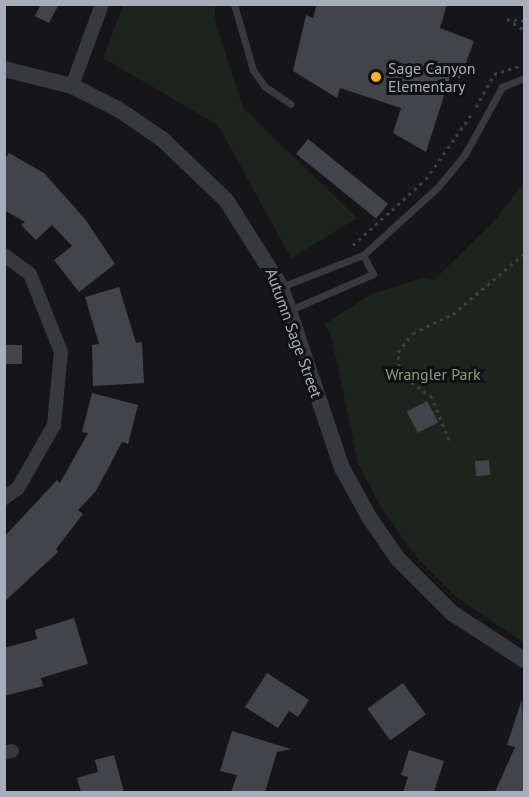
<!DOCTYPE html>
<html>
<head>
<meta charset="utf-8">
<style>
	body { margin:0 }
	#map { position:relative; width:529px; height:797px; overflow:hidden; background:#161619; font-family:"PT Sans",sans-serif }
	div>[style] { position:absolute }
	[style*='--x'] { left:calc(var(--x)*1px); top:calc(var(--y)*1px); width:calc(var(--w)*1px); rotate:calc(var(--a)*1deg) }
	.green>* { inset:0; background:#1c241d }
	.building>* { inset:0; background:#424449; transform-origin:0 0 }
	.path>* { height:3px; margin-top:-1.5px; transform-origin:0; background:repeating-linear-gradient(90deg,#3d4045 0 3px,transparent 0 7.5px) }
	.service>* { height:7px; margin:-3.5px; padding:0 3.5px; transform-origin:3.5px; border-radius:3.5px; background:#37393e }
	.minor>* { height:14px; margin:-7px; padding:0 7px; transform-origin:7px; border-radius:7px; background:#37393e }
	.tertiary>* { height:16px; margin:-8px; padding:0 8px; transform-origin:8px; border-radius:8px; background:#37393e }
	.dots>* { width:16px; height:16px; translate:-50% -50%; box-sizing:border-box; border:3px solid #111114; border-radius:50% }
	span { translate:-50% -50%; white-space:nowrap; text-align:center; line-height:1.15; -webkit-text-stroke:6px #111114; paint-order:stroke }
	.poi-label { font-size:16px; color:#a8aeb9 }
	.left { translate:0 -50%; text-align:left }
	.street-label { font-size:16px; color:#a8aeb9 }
	.park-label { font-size:16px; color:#7fa480 }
	.frame { position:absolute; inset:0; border:6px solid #a8aeb9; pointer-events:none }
</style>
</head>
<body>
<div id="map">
	<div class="green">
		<div style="clip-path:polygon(123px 5px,215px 5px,215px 20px,243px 108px,357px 218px,291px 258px,218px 125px,103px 58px)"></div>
		<div style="clip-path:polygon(524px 182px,524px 643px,459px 599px,415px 555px,382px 509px,358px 464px,332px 339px,325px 324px,371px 294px,422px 278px,434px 280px,496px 219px)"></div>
	</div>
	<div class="building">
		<div style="clip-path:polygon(41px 4px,59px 4px,49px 23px,35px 16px)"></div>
		<div style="clip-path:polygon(317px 4px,447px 4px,440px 28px,474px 41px,460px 79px,451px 74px,426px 152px,393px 133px,401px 108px,340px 88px,337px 98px,293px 71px,306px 15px,313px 18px)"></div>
		<div style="left:308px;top:139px;width:103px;height:19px;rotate:39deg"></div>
		<div style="clip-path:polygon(9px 153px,44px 173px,85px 219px,115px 264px,79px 292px,54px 260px,72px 246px,52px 225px,36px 240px,21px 225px,25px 222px,4px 210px,4px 161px)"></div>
		<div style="clip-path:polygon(119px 287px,136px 343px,142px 342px,144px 383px,93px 386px,92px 345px,99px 344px,85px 297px)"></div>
		<div style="left:4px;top:345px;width:18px;height:19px"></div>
		<div style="clip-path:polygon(92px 393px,138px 405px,128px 444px,122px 442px,96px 491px,78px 510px,83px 514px,56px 549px,58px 552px,4px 602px,4px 537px,57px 480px,60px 483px,88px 433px,82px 432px)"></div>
		<div style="left:427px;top:401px;width:24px;height:23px;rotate:62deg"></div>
		<div style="left:489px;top:460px;width:15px;height:14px;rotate:86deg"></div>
		<div style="clip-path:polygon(74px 618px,88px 664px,41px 678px,43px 686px,4px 696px,4px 648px,37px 639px,35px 630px)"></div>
		<div style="clip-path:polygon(267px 673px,309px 700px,298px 717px,289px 711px,278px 728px,245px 707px)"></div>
		<div style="left:403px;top:683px;width:39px;height:44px;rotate:54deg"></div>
		<div style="clip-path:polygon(522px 699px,525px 792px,495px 792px,515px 747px,507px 745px)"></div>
		<div style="clip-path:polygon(232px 731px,291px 749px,277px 752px,265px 792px,231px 792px,237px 775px,220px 771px)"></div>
		<div style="clip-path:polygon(409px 750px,444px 761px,434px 792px,403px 792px,408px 777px,401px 775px)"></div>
		<div style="clip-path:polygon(114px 755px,124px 792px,81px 792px,77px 778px,98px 772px,95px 760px)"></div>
	</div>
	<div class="path">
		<div style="--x:524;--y:21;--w:17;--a:-173"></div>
		<div style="--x:507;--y:19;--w:20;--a:33"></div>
		<div style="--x:476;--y:107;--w:38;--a:-61"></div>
		<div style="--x:494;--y:74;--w:27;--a:-17"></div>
		<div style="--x:353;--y:245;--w:98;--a:-42.1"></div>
		<div style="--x:426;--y:179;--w:78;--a:-54.9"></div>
		<div style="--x:449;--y:440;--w:46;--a:-111.6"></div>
		<div style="--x:432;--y:397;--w:39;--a:-144"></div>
		<div style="--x:400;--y:374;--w:22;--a:-95"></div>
		<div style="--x:398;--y:352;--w:24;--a:-52"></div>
		<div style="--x:413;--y:333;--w:44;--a:-25.4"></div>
		<div style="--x:453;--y:314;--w:93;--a:-40.2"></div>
	</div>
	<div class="service">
		<div style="--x:234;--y:4;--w:69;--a:73.9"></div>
		<div style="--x:253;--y:70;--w:19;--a:55"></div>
		<div style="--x:264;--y:86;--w:32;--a:34"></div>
		<div style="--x:281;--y:287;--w:88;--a:-21.3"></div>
		<div style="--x:363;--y:255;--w:101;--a:-42.2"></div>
		<div style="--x:438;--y:187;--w:43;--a:-50.7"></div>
		<div style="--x:465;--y:154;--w:77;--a:-61.1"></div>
		<div style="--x:502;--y:87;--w:24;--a:-22"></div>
		<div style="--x:290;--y:310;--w:90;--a:-23.4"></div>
		<div style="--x:373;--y:274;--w:21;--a:-118"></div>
	</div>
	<div class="minor">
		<div style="--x:72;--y:86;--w:87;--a:-69.9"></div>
		<div style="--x:4;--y:255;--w:32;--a:36"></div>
		<div style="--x:30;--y:274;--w:84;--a:68.3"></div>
		<div style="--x:61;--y:352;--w:73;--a:95.5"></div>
		<div style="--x:54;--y:425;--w:73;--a:119.7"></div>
		<div style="--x:18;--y:488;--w:17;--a:144"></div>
		<div style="--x:4;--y:753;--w:8;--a:-14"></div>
	</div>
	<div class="tertiary">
		<div style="--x:4;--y:69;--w:70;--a:14"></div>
		<div style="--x:72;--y:86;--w:51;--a:26.6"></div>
		<div style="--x:118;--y:109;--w:53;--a:34.3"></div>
		<div style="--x:162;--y:139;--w:88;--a:43.6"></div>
		<div style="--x:226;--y:200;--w:103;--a:57.7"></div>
		<div style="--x:281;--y:287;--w:191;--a:71.4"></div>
		<div style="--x:342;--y:468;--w:56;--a:61.1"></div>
		<div style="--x:369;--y:517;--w:51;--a:55.4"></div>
		<div style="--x:398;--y:559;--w:76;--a:45"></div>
		<div style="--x:452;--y:613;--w:86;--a:33.1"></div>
	</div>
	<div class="dots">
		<div style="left:376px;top:77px;background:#f7af30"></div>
	</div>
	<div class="poi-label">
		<span class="left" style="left:388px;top:77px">Sage Canyon<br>Elementary</span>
	</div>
	<div class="street-label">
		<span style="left:294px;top:333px;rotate:70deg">Autumn Sage Street</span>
	</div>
	<div class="park-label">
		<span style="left:433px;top:374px">Wrangler Park</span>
	</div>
	<div class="frame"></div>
</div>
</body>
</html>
